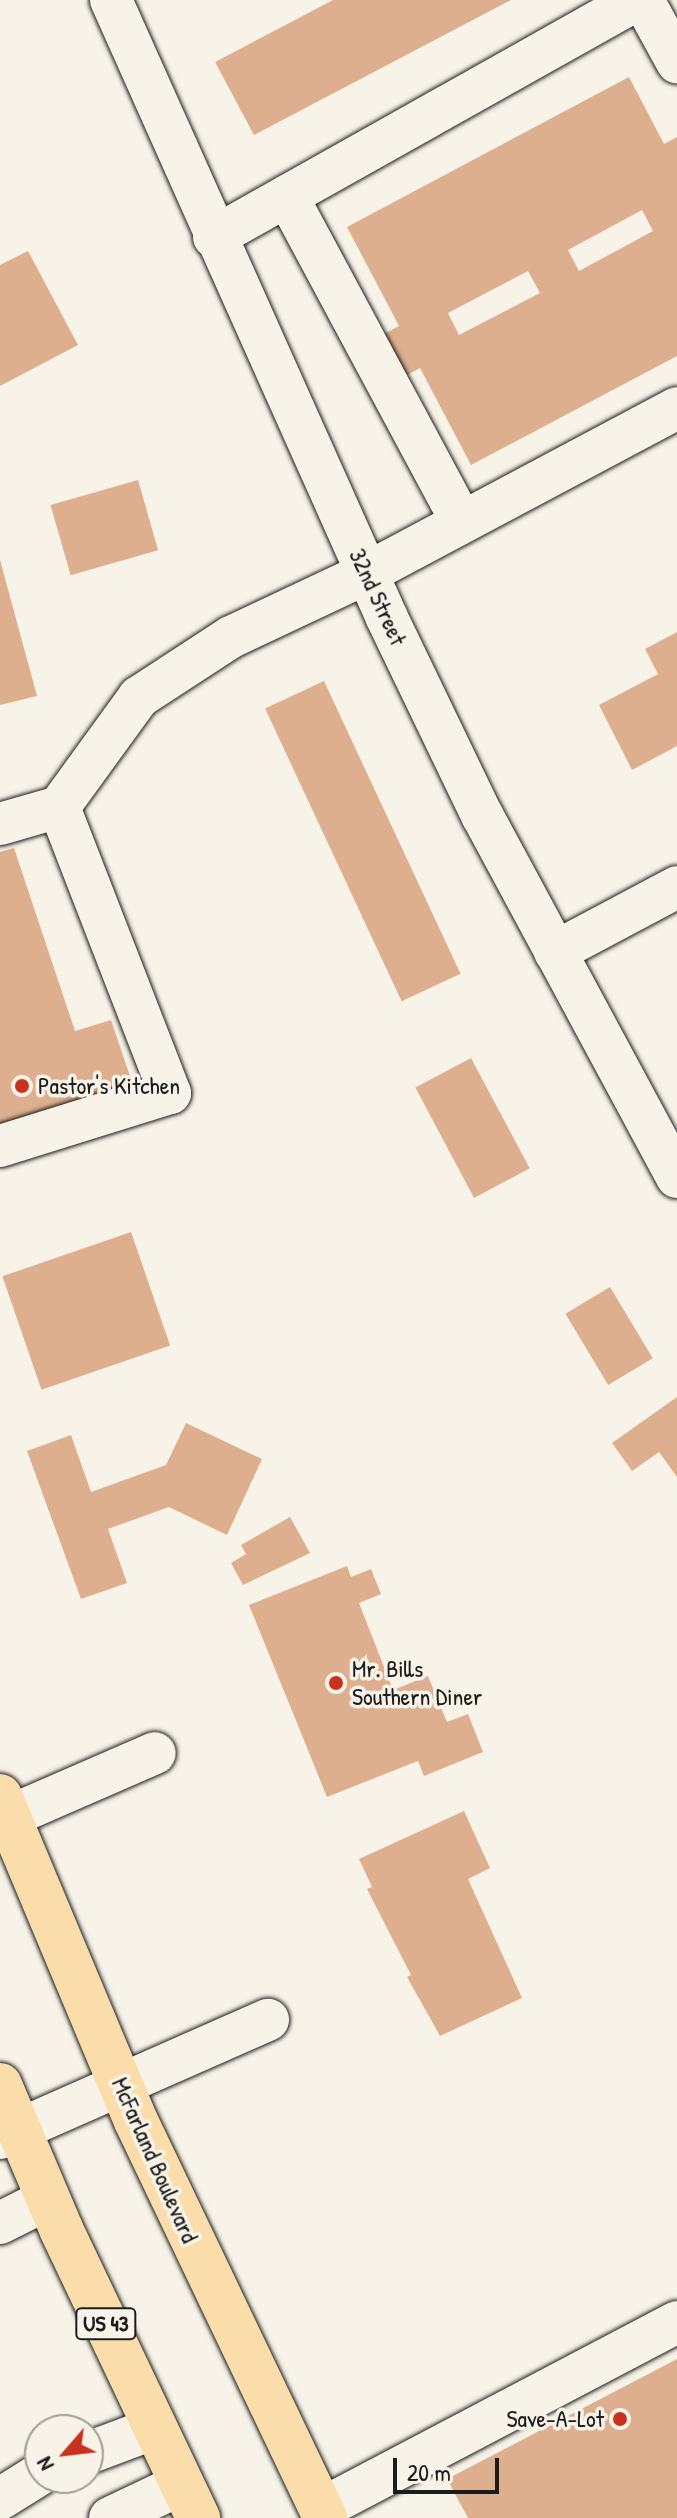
<!DOCTYPE html>
<html>
<head>
<meta charset="utf-8">
<style>
	body { margin:0 }
	#map { position:relative; width:677px; height:2518px; overflow:hidden; background:#f7f3e8; font-family:"Patrick Hand",sans-serif }
	div>[style] { position:absolute }
	[style*='--x'] { left:calc(var(--x)*1px); top:calc(var(--y)*1px); width:calc(var(--w)*1px); rotate:calc(var(--a)*1deg) }
	.building>* { inset:0; background:#deaf8f; transform-origin:0 0 }
	.roads { filter:drop-shadow(0 0 2px #1c1c1c) drop-shadow(0 0 2px #1c1c1c) }
	.minor>* { height:42px; margin:-21px; padding:0 21px; transform-origin:21px; border-radius:21px; background:#f7f3e8 }
	.highway>* { height:44px; margin:-22px; padding:0 22px; transform-origin:22px; border-radius:22px; background:#faddab }
	.dots>* { width:22px; height:22px; translate:-50% -50%; box-sizing:border-box; border:4px solid #f7f3e8; border-radius:50% }
	span { translate:-50% -50%; white-space:nowrap; text-align:center; line-height:1.15; -webkit-text-stroke:7px #f7f3e8; paint-order:stroke }
	.shield-label span { padding:2px 6px; background:#f7f3e8; border:2px solid; border-radius:6px; -webkit-text-stroke-width:0 }
	.shield-label { font-size:22px; color:#1c1c1c; font-weight:700 }
	.street-label { font-size:24px; color:#1c1c1c }
	.poi-label { font-size:24px; color:#1c1c1c }
	.left { translate:0 -50%; text-align:left }
	.right { translate:-100% -50%; text-align:right }
	.north { position:absolute; left:24px; top:2414px; width:80px; height:80px; box-sizing:border-box; background:#f7f3e8; border:2px solid #9f9d96; border-radius:50%; rotate:242deg; font-size:22px; font-weight:700; line-height:32px; text-align:center; color:#1c1c1c }
	.north::after { content:''; display:block; margin:auto; width:28px; height:36px; background:#c8321e; clip-path:polygon(50% 0,100% 100%,50% 72%,0 100%) }
	.scale { position:absolute; left:393px; top:2458px; width:106px; height:36px; box-sizing:border-box; border:4px solid #1c1c1c; border-top:0; padding-left:10px; font-size:24px; line-height:28px; white-space:nowrap; color:#1c1c1c; -webkit-text-stroke:6px #f7f3e8; paint-order:stroke }
</style>
</head>
<body>
<div id="map">
	<div class="building">
		<div style="clip-path:polygon(333px 0,511px 0,254px 135px,215px 62px)"></div>
		<div style="clip-path:polygon(evenodd,629px 77px,664px 144px,677px 137px,677px 356px,471px 465px,420px 368px,378px 391px,356px 349px,399px 326px,347px 227px,629px 77px,642px 210px,653px 231px,579px 271px,568px 250px,642px 210px,629px 77px,528px 271px,540px 293px,459px 335px,448px 313px,528px 271px)"></div>
		<div style="clip-path:polygon(28px 251px,78px 345px,0 386px,0 265px)"></div>
		<div style="left:138px;top:480px;width:73px;height:91px;rotate:74deg"></div>
		<div style="clip-path:polygon(0 560px,37px 696px,0 705px)"></div>
		<div style="clip-path:polygon(677px 632px,677px 746px,632px 770px,599px 705px,658px 674px,645px 649px)"></div>
		<div style="left:324px;top:681px;width:323px;height:65px;rotate:65deg"></div>
		<div style="clip-path:polygon(14px 848px,75px 1031px,111px 1020px,132px 1082px,0 1126px,0 852px)"></div>
		<div style="left:471px;top:1058px;width:125px;height:63px;rotate:62deg"></div>
		<div style="left:131px;top:1232px;width:120px;height:136px;rotate:71deg"></div>
		<div style="left:610px;top:1287px;width:83px;height:52px;rotate:59deg"></div>
		<div style="clip-path:polygon(677px 1397px,677px 1477px,659px 1452px,632px 1471px,612px 1443px)"></div>
		<div style="clip-path:polygon(186px 1423px,262px 1459px,227px 1535px,169px 1507px,108px 1529px,127px 1583px,81px 1599px,27px 1451px,71px 1435px,91px 1492px,166px 1465px)"></div>
		<div style="clip-path:polygon(290px 1517px,310px 1553px,243px 1585px,231px 1563px,246px 1554px,241px 1545px)"></div>
		<div style="clip-path:polygon(347px 1566px,351px 1577px,371px 1569px,381px 1594px,359px 1603px,393px 1690px,428px 1676px,447px 1722px,468px 1714px,483px 1752px,424px 1776px,418px 1761px,327px 1797px,249px 1605px)"></div>
		<div style="clip-path:polygon(464px 1811px,490px 1868px,468px 1879px,522px 1998px,440px 2036px,407px 1977px,411px 1975px,367px 1889px,372px 1887px,359px 1859px)"></div>
		<div style="clip-path:polygon(677px 2359px,677px 2518px,468px 2518px,447px 2479px)"></div>
	</div>
	<div class="roads">
		<div class="minor">
			<div style="--x:111;--y:0;--w:677;--a:65.93"></div>
			<div style="--x:387;--y:618;--w:219;--a:64.3"></div>
			<div style="--x:482;--y:815;--w:411;--a:61.7"></div>
			<div style="--x:643;--y:0;--w:71;--a:61.3"></div>
			<div style="--x:287;--y:196;--w:370;--a:61.8"></div>
			<div style="--x:214;--y:237;--w:485;--a:-29.3"></div>
			<div style="--x:59;--y:807;--w:136;--a:-54"></div>
			<div style="--x:139;--y:697;--w:110;--a:-33.1"></div>
			<div style="--x:231;--y:637;--w:150;--a:-25.2"></div>
			<div style="--x:367;--y:573;--w:351;--a:-28"></div>
			<div style="--x:0;--y:824;--w:61;--a:-16.1"></div>
			<div style="--x:59;--y:807;--w:307;--a:68.8"></div>
			<div style="--x:170;--y:1093;--w:178;--a:162.7"></div>
			<div style="--x:555;--y:952;--w:138;--a:-28"></div>
			<div style="--x:8;--y:1817;--w:160;--a:-23.5"></div>
			<div style="--x:0;--y:2138;--w:293;--a:-23.8"></div>
			<div style="--x:0;--y:2223;--w:54;--a:-26.6"></div>
			<div style="--x:88;--y:2453;--w:72;--a:-20.5"></div>
			<div style="--x:0;--y:2499;--w:47;--a:-32"></div>
			<div style="--x:321;--y:2509;--w:402;--a:-27.7"></div>
			<div style="--x:110;--y:2518;--w:80;--a:-25.3"></div>
		</div>
		<div class="highway">
			<div style="--x:0;--y:1796;--w:352;--a:67.3"></div>
			<div style="--x:136;--y:2121;--w:440;--a:64.5"></div>
			<div style="--x:0;--y:2085;--w:156;--a:67"></div>
			<div style="--x:61;--y:2229;--w:320;--a:64.6"></div>
		</div>
	</div>
	<div class="dots">
		<div style="left:22px;top:1086px;background:#c8321e"></div>
		<div style="left:336px;top:1683px;background:#c8321e"></div>
		<div style="left:620px;top:2419px;background:#c8321e"></div>
	</div>
	<div class="shield-label">
		<span style="left:106px;top:2324px">US 43</span>
	</div>
	<div class="street-label">
		<span style="left:378px;top:597px;rotate:65deg">32nd Street</span>
		<span style="left:155px;top:2160px;rotate:66deg">McFarland Boulevard</span>
	</div>
	<div class="poi-label">
		<span class="left" style="left:38px;top:1086px">Pastor's Kitchen</span>
		<span class="left" style="left:352px;top:1683px">Mr. Bills<br>Southern Diner</span>
		<span class="right" style="left:604px;top:2419px">Save-A-Lot</span>
	</div>
	<div class="north">N</div>
	<div class="scale">20 m</div>
</div>
</body>
</html>
